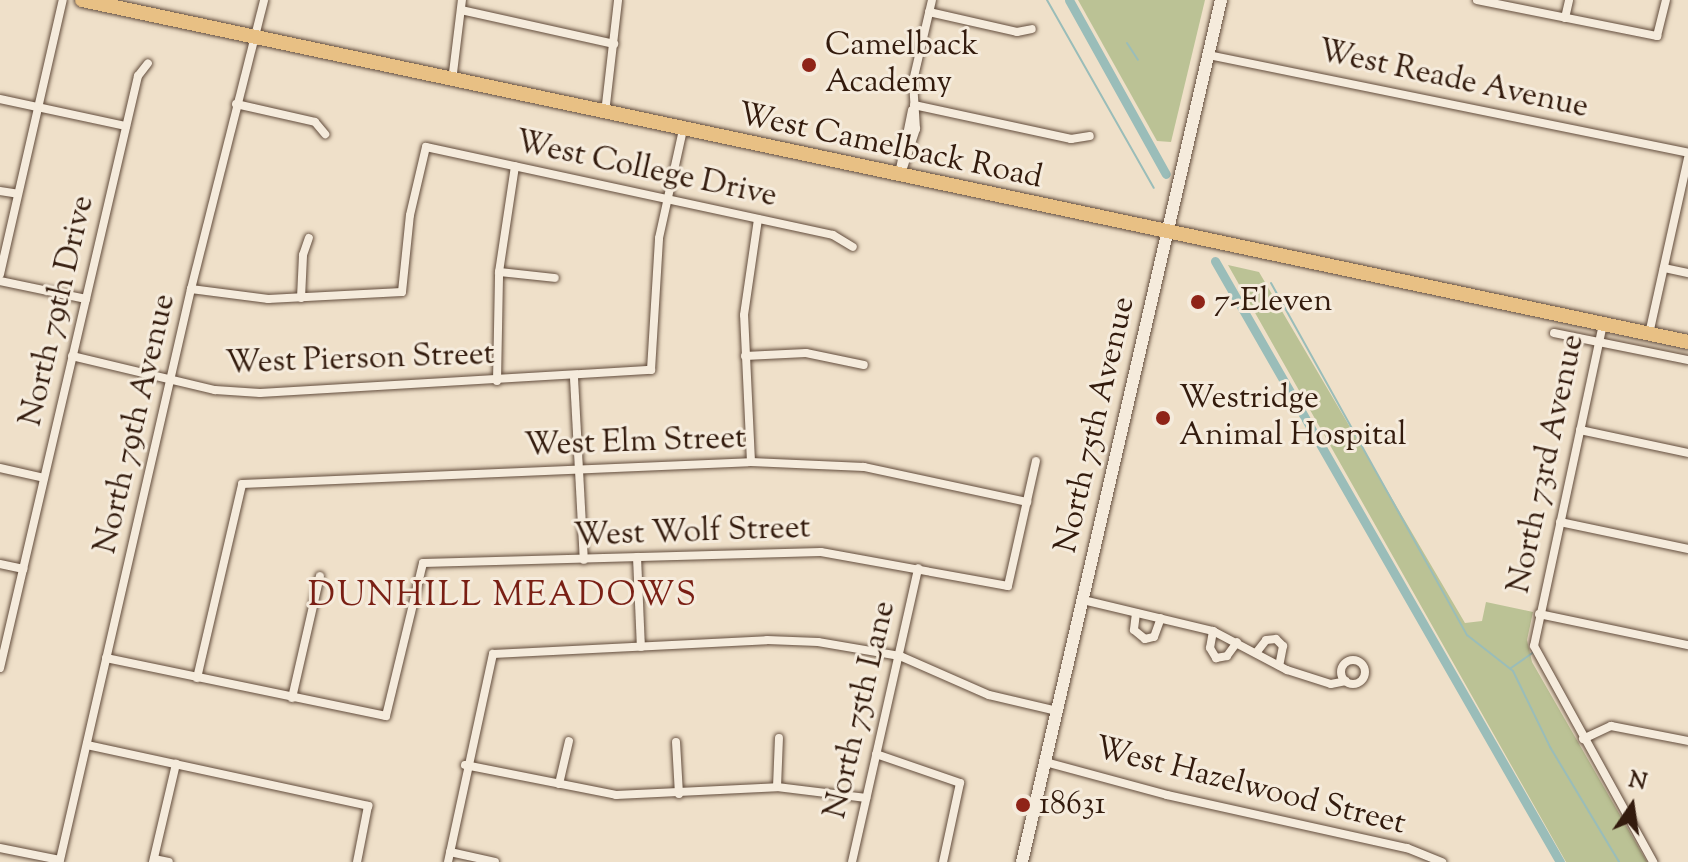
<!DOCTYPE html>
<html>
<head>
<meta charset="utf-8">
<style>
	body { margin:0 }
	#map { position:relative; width:1688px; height:862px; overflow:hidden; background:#efe0c9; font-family:"Sorts Mill Goudy",serif }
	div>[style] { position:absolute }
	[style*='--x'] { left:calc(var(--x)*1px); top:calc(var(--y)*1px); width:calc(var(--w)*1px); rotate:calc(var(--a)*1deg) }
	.green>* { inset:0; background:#bbc295 }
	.stream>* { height:2px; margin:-1px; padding:0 1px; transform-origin:1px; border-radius:1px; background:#9abdb9 }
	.canal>* { height:9px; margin:-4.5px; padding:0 4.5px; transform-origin:4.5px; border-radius:4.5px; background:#9abdb9 }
	.roads { filter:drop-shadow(0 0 2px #624c3c) drop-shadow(0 0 2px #624c3c) }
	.minor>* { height:8px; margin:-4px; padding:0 4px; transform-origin:4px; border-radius:4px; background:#f5ebdc }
	.minor>.ring { margin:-4px; padding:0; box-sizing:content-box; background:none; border:8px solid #f5ebdc; border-radius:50% }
	.secondary>* { height:12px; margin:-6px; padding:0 6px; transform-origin:6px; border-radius:6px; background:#f5ebdc }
	.primary>* { height:14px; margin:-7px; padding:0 7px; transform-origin:7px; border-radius:7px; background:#e8c084 }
	.dots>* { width:22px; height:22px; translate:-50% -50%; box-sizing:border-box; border:4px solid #f5ebdc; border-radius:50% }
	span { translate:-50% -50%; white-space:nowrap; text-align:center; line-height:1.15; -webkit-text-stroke:6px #f5ebdc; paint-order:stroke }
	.poi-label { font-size:32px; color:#331b0d }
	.left { translate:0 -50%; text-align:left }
	.street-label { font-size:32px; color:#331b0d }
	.neighbourhood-label { font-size:34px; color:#7a1f14; letter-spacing:2px }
	.north { position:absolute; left:1592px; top:766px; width:80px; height:80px; -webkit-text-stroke:6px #f5ebdc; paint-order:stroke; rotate:13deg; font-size:22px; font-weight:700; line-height:32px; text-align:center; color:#331b0d }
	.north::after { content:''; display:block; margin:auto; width:28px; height:36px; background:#331b0d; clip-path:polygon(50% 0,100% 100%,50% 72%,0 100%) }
</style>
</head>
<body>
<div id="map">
	<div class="green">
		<div style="clip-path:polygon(1078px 0,1205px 0,1171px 142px,1157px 141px)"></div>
		<div style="clip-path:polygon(1228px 265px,1259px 272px,1465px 623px,1482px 621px,1486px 602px,1533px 612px,1527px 640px,1532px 662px,1647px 862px,1566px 862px)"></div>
	</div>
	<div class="stream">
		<div style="--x:1047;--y:0;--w:216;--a:60.4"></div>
		<div style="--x:1127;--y:43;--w:20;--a:57"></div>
		<div style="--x:1271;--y:283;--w:403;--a:60.9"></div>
		<div style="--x:1467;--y:635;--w:58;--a:38"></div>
		<div style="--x:1513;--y:671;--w:85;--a:64"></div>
		<div style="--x:1550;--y:747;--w:134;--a:59"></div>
		<div style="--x:1511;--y:668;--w:28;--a:-35"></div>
	</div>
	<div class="canal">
		<div style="--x:1069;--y:0;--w:199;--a:60.9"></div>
		<div style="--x:1215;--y:261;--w:693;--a:60.14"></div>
	</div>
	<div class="roads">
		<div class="minor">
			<div style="--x:1477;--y:0;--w:184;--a:11.3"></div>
			<div style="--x:1657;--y:36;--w:37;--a:-76"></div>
			<div style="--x:461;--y:10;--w:157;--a:12.5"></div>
			<div style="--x:929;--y:12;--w:90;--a:12.8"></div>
			<div style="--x:1017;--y:32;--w:15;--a:-11"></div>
			<div style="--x:1565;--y:18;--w:18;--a:-77"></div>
			<div style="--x:1208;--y:55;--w:490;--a:11.5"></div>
			<div style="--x:452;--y:81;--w:82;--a:-83"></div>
			<div style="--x:0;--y:99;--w:129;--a:12.1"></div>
			<div style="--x:236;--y:104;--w:81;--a:12.8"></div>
			<div style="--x:315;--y:122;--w:16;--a:50"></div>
			<div style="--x:914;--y:105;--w:161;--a:12.2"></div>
			<div style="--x:1071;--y:139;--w:19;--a:-9"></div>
			<div style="--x:605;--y:113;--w:114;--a:-83.4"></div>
			<div style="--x:899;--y:174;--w:65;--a:-78.5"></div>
			<div style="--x:900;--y:177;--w:51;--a:-71.6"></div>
			<div style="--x:916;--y:129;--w:48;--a:-93.6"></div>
			<div style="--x:913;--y:81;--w:83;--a:-76.8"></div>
			<div style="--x:0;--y:191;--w:18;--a:9"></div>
			<div style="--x:1664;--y:268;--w:25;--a:12"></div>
			<div style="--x:499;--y:272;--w:56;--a:6.1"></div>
			<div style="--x:0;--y:274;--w:281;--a:-77.1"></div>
			<div style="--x:0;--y:281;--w:88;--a:11.8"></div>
			<div style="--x:191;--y:289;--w:78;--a:7.4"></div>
			<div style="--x:268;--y:299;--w:134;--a:-3"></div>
			<div style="--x:402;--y:292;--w:77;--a:-84.1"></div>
			<div style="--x:410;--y:215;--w:70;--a:-76.8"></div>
			<div style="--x:426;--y:147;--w:416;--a:12.2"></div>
			<div style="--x:833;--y:235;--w:23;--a:31"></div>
			<div style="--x:301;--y:298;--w:43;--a:-87.3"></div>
			<div style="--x:303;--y:255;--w:18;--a:-71"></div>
			<div style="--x:1603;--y:324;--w:329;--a:102.1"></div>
			<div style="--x:1534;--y:646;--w:247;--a:61.1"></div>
			<div style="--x:1554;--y:333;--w:137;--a:11.4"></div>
			<div style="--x:1649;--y:334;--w:180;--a:-77.5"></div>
			<div style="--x:72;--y:356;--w:147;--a:13.4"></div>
			<div style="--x:215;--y:390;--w:45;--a:3.8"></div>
			<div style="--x:260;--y:393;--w:392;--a:-3.4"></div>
			<div style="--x:651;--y:370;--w:132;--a:-86.5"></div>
			<div style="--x:659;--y:238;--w:111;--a:-77.5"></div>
			<div style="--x:745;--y:356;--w:61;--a:-2.8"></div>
			<div style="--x:806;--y:353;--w:59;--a:11.7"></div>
			<div style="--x:574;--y:378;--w:182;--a:86.9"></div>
			<div style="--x:497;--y:381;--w:109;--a:-88.9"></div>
			<div style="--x:499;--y:272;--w:107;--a:-81.4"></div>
			<div style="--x:1580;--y:430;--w:110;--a:12"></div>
			<div style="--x:751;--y:462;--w:147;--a:-92.7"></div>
			<div style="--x:744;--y:315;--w:97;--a:-81.7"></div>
			<div style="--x:0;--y:468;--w:45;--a:12.8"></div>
			<div style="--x:1560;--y:522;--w:131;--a:11.9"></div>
			<div style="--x:637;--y:557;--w:90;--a:87.5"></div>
			<div style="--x:0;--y:564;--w:24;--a:12"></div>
			<div style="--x:1083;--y:600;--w:134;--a:13.4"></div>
			<div style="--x:1213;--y:631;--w:84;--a:27.8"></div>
			<div style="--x:1287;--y:670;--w:46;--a:17.7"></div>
			<div style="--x:1331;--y:684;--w:15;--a:-11"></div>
			<div style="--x:1136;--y:613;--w:17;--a:97"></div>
			<div style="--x:1134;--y:630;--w:14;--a:39"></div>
			<div style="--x:1145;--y:639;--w:9;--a:-13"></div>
			<div style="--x:1154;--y:637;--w:20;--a:-70"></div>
			<div style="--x:1539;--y:614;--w:152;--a:11.8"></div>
			<div style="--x:1213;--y:631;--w:17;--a:100"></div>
			<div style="--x:1210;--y:648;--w:12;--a:59"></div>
			<div style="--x:1216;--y:658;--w:11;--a:-10"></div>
			<div style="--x:1227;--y:656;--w:17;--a:-54"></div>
			<div style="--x:1256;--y:653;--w:16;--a:-52"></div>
			<div style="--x:1266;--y:640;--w:10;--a:-6"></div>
			<div style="--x:1276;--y:639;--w:10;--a:45"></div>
			<div style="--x:1283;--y:646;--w:20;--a:101"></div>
			<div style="--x:106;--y:658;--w:286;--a:11.7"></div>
			<div style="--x:386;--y:716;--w:157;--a:-76.4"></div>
			<div style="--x:423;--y:563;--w:398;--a:-1.6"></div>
			<div style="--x:821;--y:552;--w:190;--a:10.3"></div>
			<div style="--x:1008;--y:586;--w:128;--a:-77.4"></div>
			<div class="ring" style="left:1341px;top:660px;width:16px;height:16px"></div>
			<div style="--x:0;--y:668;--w:608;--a:-76.88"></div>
			<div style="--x:138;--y:76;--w:16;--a:-52"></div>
			<div style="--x:197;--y:678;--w:199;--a:-76.9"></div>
			<div style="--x:242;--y:484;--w:509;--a:-2.47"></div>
			<div style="--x:751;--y:462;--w:113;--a:2.5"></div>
			<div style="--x:864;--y:467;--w:167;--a:12.1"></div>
			<div style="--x:292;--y:698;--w:125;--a:-77.1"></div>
			<div style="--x:1583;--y:739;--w:31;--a:-25"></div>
			<div style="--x:1611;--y:726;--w:78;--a:11"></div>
			<div style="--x:676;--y:742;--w:52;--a:86.7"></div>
			<div style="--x:87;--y:745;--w:288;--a:12.2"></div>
			<div style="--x:368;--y:806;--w:57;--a:101.1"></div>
			<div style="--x:876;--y:754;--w:89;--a:19"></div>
			<div style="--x:960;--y:783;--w:81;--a:102.1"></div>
			<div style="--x:1045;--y:762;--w:126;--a:15.1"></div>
			<div style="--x:1167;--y:795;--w:246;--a:12.5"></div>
			<div style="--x:1407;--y:848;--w:38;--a:22"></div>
			<div style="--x:465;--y:765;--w:154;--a:11.2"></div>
			<div style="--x:616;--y:795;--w:161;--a:-2.8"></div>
			<div style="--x:777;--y:787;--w:90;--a:7"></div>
			<div style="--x:559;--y:784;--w:44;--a:-76.9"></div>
			<div style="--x:777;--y:787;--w:49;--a:-87.7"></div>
			<div style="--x:0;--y:848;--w:61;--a:11.3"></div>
			<div style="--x:60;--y:860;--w:586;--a:-77.08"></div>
			<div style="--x:191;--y:289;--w:298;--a:-75.8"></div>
			<div style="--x:450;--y:852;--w:46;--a:12.5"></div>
			<div style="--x:154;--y:859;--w:15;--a:11"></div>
			<div style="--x:153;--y:862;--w:101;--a:-76.8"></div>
			<div style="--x:448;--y:862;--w:213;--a:-77.8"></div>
			<div style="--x:493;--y:654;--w:274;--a:-2.9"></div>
			<div style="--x:767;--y:640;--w:51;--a:2.2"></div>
			<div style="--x:818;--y:642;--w:83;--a:9.7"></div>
			<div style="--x:900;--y:656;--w:97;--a:23.7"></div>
			<div style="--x:989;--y:695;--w:70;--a:13.2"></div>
			<div style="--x:852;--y:862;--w:301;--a:-77.3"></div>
		</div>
		<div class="secondary">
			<div style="--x:1022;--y:862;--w:885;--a:-77"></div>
		</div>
		<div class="primary">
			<div style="--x:82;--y:0;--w:1642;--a:12.02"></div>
		</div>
	</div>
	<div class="dots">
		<div style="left:809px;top:65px;background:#8f2418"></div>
		<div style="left:1198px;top:302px;background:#8f2418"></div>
		<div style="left:1163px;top:418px;background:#8f2418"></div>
		<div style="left:1023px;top:805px;background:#8f2418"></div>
	</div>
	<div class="poi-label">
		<span class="left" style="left:825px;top:65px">Camelback<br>Academy</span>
		<span class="left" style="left:1214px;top:302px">7-Eleven</span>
		<span class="left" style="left:1179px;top:418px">Westridge<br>Animal Hospital</span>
		<span class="left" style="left:1039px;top:805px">18631</span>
	</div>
	<div class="street-label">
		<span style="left:1453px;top:80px;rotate:12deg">West Reade Avenue</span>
		<span style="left:890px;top:147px;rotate:12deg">West Camelback Road</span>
		<span style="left:646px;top:170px;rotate:12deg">West College Drive</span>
		<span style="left:58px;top:311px;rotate:-77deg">North 79th Drive</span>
		<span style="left:360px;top:360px;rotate:-2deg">West Pierson Street</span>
		<span style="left:136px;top:424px;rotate:-77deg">North 79th Avenue</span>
		<span style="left:1096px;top:425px;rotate:-77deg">North 75th Avenue</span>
		<span style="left:635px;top:443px;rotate:-2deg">West Elm Street</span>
		<span style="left:1547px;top:464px;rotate:-78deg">North 73rd Avenue</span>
		<span style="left:692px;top:533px;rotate:-2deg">West Wolf Street</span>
		<span style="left:861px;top:710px;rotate:-77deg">North 75th Lane</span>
		<span style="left:1250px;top:787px;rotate:14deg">West Hazelwood Street</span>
	</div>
	<div class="neighbourhood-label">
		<span style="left:503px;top:597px">DUNHILL MEADOWS</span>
	</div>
	<div class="north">N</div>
</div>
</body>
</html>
